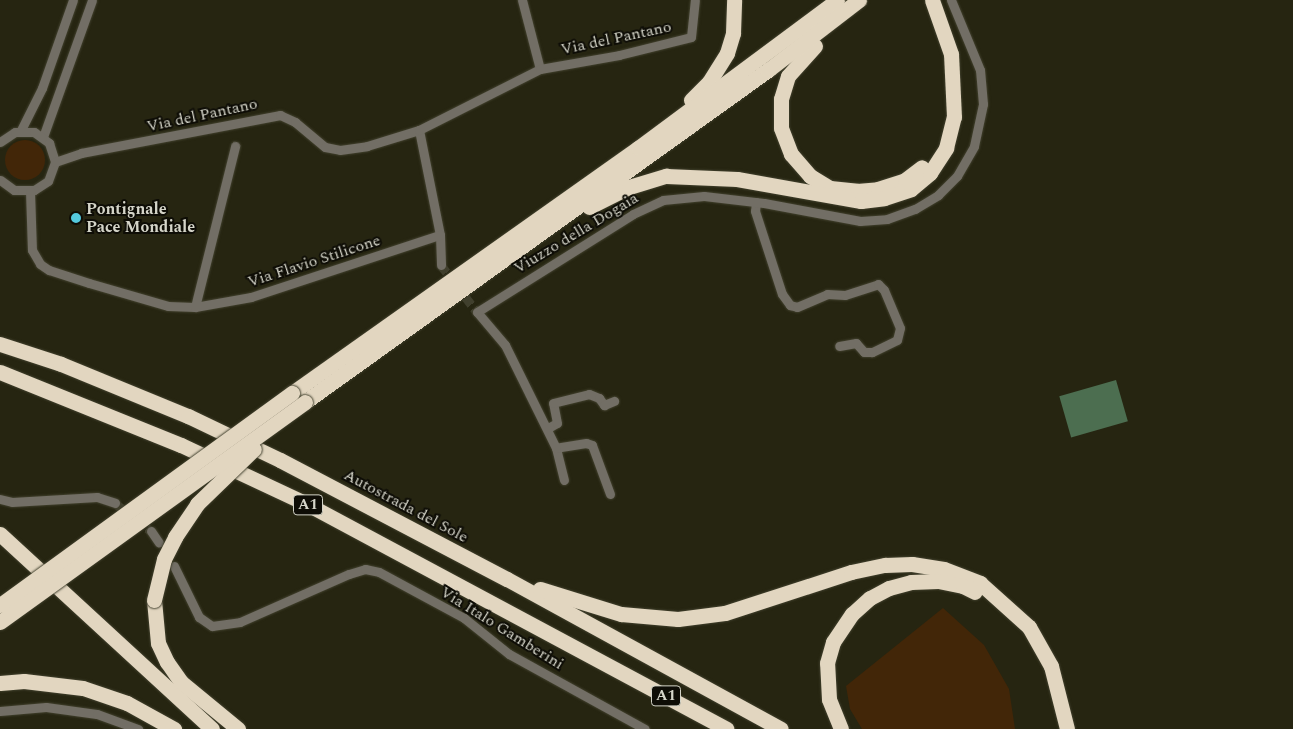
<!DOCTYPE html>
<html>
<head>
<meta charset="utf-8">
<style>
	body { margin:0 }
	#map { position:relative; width:1293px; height:729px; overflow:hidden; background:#262511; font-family:Spectral,serif }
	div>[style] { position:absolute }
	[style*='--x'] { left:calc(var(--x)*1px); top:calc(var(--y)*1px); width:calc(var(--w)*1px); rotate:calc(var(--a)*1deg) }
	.green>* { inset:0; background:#422608 }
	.round { border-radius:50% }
	.water>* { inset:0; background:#4c6e50; transform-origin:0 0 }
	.street-tunnel>* { height:9px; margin-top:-4.5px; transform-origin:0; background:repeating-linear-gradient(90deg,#403f2d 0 9px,transparent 0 13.5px) }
	.roads { filter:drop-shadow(0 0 1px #42412e) drop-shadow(0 0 1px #42412e) }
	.street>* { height:9px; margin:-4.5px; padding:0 4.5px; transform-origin:4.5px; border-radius:4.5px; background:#726e65 }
	.highway>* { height:15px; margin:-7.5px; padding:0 7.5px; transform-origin:7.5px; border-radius:7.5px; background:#e2d6c0 }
	.bridges { filter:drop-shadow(0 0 1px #42412e) drop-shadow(0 0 1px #42412e) }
	.highway-bridge>* { height:15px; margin:-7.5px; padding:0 7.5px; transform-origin:7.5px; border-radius:7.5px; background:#e2d6c0 }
	.dots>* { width:14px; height:14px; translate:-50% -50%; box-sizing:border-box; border:2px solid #0e0d06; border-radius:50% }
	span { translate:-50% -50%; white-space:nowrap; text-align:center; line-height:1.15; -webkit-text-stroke:4px #0e0d06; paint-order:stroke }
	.shield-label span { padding:1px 4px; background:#0e0d06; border:1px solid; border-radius:4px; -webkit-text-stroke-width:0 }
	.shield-label { font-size:15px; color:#d5d5c9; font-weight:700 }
	.street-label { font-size:16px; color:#d5d5c9 }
	.poi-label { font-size:16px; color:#d5d5c9; font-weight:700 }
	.left { translate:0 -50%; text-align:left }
</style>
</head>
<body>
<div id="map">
	<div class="green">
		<div class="round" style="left:5px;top:140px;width:40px;height:40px"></div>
		<div style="clip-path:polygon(943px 608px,984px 645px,1009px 689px,1015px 729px,862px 729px,850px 709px,846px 686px)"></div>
	</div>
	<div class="water">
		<div style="left:1116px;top:380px;width:43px;height:59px;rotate:74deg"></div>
	</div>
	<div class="street-tunnel">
		<div style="--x:441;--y:265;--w:59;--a:52.5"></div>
		<div style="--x:115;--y:503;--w:46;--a:37.9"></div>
	</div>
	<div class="roads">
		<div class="street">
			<div style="--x:522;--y:0;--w:71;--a:75.4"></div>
			<div style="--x:21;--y:130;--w:47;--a:-63.4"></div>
			<div style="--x:42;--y:88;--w:93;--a:-70.6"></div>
			<div style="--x:419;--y:130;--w:107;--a:78.7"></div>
			<div style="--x:440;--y:235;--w:30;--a:88"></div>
			<div style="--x:43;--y:137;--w:145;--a:-70.3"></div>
			<div style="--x:0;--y:142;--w:18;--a:-34"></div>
			<div style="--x:15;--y:132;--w:19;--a:0"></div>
			<div style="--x:34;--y:132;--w:19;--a:36"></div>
			<div style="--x:49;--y:143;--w:20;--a:72"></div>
			<div style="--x:55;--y:162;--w:20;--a:110"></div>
			<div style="--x:48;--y:181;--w:17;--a:147"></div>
			<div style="--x:34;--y:190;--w:20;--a:180"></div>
			<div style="--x:14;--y:190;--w:17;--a:-144"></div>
			<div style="--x:55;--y:162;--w:28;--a:-19"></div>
			<div style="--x:81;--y:153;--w:203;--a:-10.8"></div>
			<div style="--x:280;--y:115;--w:17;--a:25"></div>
			<div style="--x:295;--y:122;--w:39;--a:40"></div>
			<div style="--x:325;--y:147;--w:15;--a:11"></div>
			<div style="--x:340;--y:150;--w:27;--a:-8"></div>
			<div style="--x:367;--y:146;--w:54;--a:-17.1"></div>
			<div style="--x:419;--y:130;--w:136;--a:-26.8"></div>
			<div style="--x:540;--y:69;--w:80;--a:-10"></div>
			<div style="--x:619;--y:55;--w:74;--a:-14"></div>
			<div style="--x:691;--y:37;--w:37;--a:-84"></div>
			<div style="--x:30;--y:191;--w:59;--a:88.1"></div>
			<div style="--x:32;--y:250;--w:16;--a:60"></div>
			<div style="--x:40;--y:264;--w:11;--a:34"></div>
			<div style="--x:49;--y:270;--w:42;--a:18"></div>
			<div style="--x:89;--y:283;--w:82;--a:16.2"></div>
			<div style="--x:168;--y:306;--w:27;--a:2"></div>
			<div style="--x:195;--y:307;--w:57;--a:-10.1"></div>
			<div style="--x:251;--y:297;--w:199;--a:-18.2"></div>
			<div style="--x:756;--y:202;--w:9;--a:96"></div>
			<div style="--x:755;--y:211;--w:87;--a:72"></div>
			<div style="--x:782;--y:294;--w:14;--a:54"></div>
			<div style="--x:790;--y:305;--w:7;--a:16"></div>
			<div style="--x:797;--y:307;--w:33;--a:-23"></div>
			<div style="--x:827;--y:294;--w:18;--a:3"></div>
			<div style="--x:845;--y:295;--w:35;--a:-18"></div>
			<div style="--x:878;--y:284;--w:8;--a:45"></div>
			<div style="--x:884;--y:290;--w:41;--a:67.2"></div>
			<div style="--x:900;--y:328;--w:12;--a:104"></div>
			<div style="--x:897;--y:340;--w:28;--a:154"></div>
			<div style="--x:872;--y:352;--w:8;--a:180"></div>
			<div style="--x:864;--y:352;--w:12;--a:-132"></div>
			<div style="--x:856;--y:343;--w:17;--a:170"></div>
			<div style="--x:195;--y:307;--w:166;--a:-76"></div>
			<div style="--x:548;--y:428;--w:10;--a:-29"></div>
			<div style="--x:557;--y:423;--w:20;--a:-101"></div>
			<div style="--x:553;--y:403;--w:37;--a:-14"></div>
			<div style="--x:589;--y:394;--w:11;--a:22"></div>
			<div style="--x:599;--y:398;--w:9;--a:54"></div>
			<div style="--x:604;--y:405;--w:11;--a:-22"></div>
			<div style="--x:556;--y:448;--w:33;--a:76"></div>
			<div style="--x:610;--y:494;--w:52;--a:-110.2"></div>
			<div style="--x:592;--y:445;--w:6;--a:-162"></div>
			<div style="--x:586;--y:443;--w:30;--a:171"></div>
			<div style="--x:556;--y:448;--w:115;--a:-116.3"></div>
			<div style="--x:505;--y:345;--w:43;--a:-130.3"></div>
			<div style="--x:477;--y:312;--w:184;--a:-32.1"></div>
			<div style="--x:633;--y:214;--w:33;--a:-25"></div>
			<div style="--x:663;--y:200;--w:41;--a:-5.6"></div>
			<div style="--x:704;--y:196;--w:60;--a:6.7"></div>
			<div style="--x:764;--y:203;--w:98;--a:10.6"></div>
			<div style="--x:860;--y:221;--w:27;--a:-4"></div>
			<div style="--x:887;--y:219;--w:30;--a:-20"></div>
			<div style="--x:915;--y:209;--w:27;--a:-31"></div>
			<div style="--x:938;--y:195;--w:27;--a:-45"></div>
			<div style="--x:957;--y:176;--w:34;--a:-60"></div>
			<div style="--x:974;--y:146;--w:43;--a:-77.9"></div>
			<div style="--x:983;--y:104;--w:34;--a:-95"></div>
			<div style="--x:980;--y:70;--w:76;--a:-112.5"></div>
			<div style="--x:0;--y:499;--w:12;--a:14"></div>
			<div style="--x:12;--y:502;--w:85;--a:-3.4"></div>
			<div style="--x:97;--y:497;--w:19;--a:18"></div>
			<div style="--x:151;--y:531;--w:14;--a:56"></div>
			<div style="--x:174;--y:566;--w:57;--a:63.9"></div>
			<div style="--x:199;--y:617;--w:16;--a:35"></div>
			<div style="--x:212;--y:626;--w:28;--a:-8"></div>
			<div style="--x:240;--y:622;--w:119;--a:-23.8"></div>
			<div style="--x:349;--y:574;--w:17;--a:-17"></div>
			<div style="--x:365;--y:569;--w:14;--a:12"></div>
			<div style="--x:379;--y:572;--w:97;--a:28.4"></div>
			<div style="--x:464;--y:618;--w:58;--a:38.7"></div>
			<div style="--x:509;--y:654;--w:155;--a:28.9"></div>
			<div style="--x:0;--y:711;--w:46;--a:-5"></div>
			<div style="--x:46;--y:707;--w:51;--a:7.8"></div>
			<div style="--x:97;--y:714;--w:44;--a:20.1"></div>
		</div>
		<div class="highway">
			<div style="--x:815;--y:46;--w:40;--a:132"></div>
			<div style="--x:788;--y:76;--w:24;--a:107"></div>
			<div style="--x:781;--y:99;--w:29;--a:90"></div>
			<div style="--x:781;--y:128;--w:28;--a:69"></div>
			<div style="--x:791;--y:154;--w:29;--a:49"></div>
			<div style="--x:810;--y:176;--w:23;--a:31"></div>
			<div style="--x:830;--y:188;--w:27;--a:6"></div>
			<div style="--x:857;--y:191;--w:21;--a:-5"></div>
			<div style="--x:878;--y:189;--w:28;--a:-18"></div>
			<div style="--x:905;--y:180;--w:21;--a:-37"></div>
			<div style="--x:691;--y:100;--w:25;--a:-45"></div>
			<div style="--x:709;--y:82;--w:34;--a:-58"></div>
			<div style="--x:727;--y:53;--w:21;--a:-73"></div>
			<div style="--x:733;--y:33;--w:33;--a:-88"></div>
			<div style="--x:589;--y:207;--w:45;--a:-26.6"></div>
			<div style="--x:629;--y:187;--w:39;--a:-17"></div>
			<div style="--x:666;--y:176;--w:71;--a:2.4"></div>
			<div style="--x:737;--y:179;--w:126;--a:10.1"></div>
			<div style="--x:861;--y:201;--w:23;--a:-7"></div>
			<div style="--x:884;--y:198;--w:28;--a:-18"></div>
			<div style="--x:911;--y:189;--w:25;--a:-40"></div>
			<div style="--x:930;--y:173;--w:30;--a:-57"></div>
			<div style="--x:946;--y:148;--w:32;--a:-76"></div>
			<div style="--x:954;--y:117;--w:63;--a:-92.7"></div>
			<div style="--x:951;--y:54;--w:57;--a:-109.4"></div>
			<div style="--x:0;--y:344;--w:64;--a:18.2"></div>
			<div style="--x:61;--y:364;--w:137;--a:22.3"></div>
			<div style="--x:188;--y:416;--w:102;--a:25.6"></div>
			<div style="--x:280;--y:460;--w:256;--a:27.7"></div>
			<div style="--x:507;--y:579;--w:312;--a:28.7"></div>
			<div style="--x:0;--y:372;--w:195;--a:22"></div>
			<div style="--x:181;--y:445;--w:139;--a:25.1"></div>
			<div style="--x:307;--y:504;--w:476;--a:28.2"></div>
			<div style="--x:292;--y:393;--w:424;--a:-35.3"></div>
			<div style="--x:638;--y:148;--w:248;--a:-36.6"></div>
			<div style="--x:305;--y:402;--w:570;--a:-35.64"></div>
			<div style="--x:768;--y:70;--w:115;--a:-37.6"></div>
			<div style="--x:0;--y:534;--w:288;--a:42.6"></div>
			<div style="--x:540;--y:589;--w:85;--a:17.2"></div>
			<div style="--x:621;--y:614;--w:57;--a:5"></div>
			<div style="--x:678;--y:619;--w:47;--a:-7.3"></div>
			<div style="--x:725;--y:613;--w:133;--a:-18"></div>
			<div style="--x:851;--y:572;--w:35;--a:-12"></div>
			<div style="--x:885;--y:565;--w:27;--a:-2"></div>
			<div style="--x:912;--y:564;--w:32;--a:9"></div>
			<div style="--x:944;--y:569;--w:39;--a:21"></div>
			<div style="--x:980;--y:583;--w:66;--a:41.9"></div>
			<div style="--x:1029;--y:627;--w:45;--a:60.6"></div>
			<div style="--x:1051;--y:666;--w:65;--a:75.7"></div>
			<div style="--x:154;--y:600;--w:43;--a:84.7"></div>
			<div style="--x:158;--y:643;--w:21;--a:65"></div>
			<div style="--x:167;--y:662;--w:24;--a:55"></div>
			<div style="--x:181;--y:682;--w:74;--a:39.5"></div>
			<div style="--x:0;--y:683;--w:24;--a:-5"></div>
			<div style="--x:24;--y:681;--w:59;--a:6.8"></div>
			<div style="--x:83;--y:688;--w:46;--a:18.8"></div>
			<div style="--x:127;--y:703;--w:54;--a:29"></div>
			<div style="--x:841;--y:729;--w:32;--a:-112"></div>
			<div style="--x:829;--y:699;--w:36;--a:-93"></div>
			<div style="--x:827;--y:663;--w:22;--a:-74"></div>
			<div style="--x:833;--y:642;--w:34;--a:-56"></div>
			<div style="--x:852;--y:614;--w:24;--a:-42"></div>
			<div style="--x:870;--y:598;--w:21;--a:-28"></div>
			<div style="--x:889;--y:588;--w:23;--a:-15"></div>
			<div style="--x:911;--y:582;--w:27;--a:-2"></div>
			<div style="--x:938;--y:581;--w:25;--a:11"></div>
			<div style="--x:963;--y:586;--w:13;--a:27"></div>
		</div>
	</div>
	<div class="bridges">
		<div class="highway-bridge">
			<div style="--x:154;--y:600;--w:42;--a:-76.3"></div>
			<div style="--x:164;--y:559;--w:25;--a:-63"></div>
			<div style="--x:175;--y:537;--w:40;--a:-56"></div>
			<div style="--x:197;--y:504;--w:79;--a:-44"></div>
			<div style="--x:0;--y:605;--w:361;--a:-36"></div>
			<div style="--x:0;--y:622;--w:376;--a:-35.8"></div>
		</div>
	</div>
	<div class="dots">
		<div style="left:76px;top:218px;background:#54cade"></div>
	</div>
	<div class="shield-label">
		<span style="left:308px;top:505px">A1</span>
		<span style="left:666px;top:696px">A1</span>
	</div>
	<div class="street-label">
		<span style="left:616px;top:38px;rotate:-12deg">Via del Pantano</span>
		<span style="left:202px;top:115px;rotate:-12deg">Via del Pantano</span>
		<span style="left:576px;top:233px;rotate:-31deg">Viuzzo della Dogaia</span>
		<span style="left:314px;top:261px;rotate:-18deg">Via Flavio Stilicone</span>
		<span style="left:406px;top:506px;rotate:28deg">Autostrada del Sole</span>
		<span style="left:502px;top:628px;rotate:32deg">Via Italo Gamberini</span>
	</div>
	<div class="poi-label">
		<span class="left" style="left:86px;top:218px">Pontignale<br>Pace Mondiale</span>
	</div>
</div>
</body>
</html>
